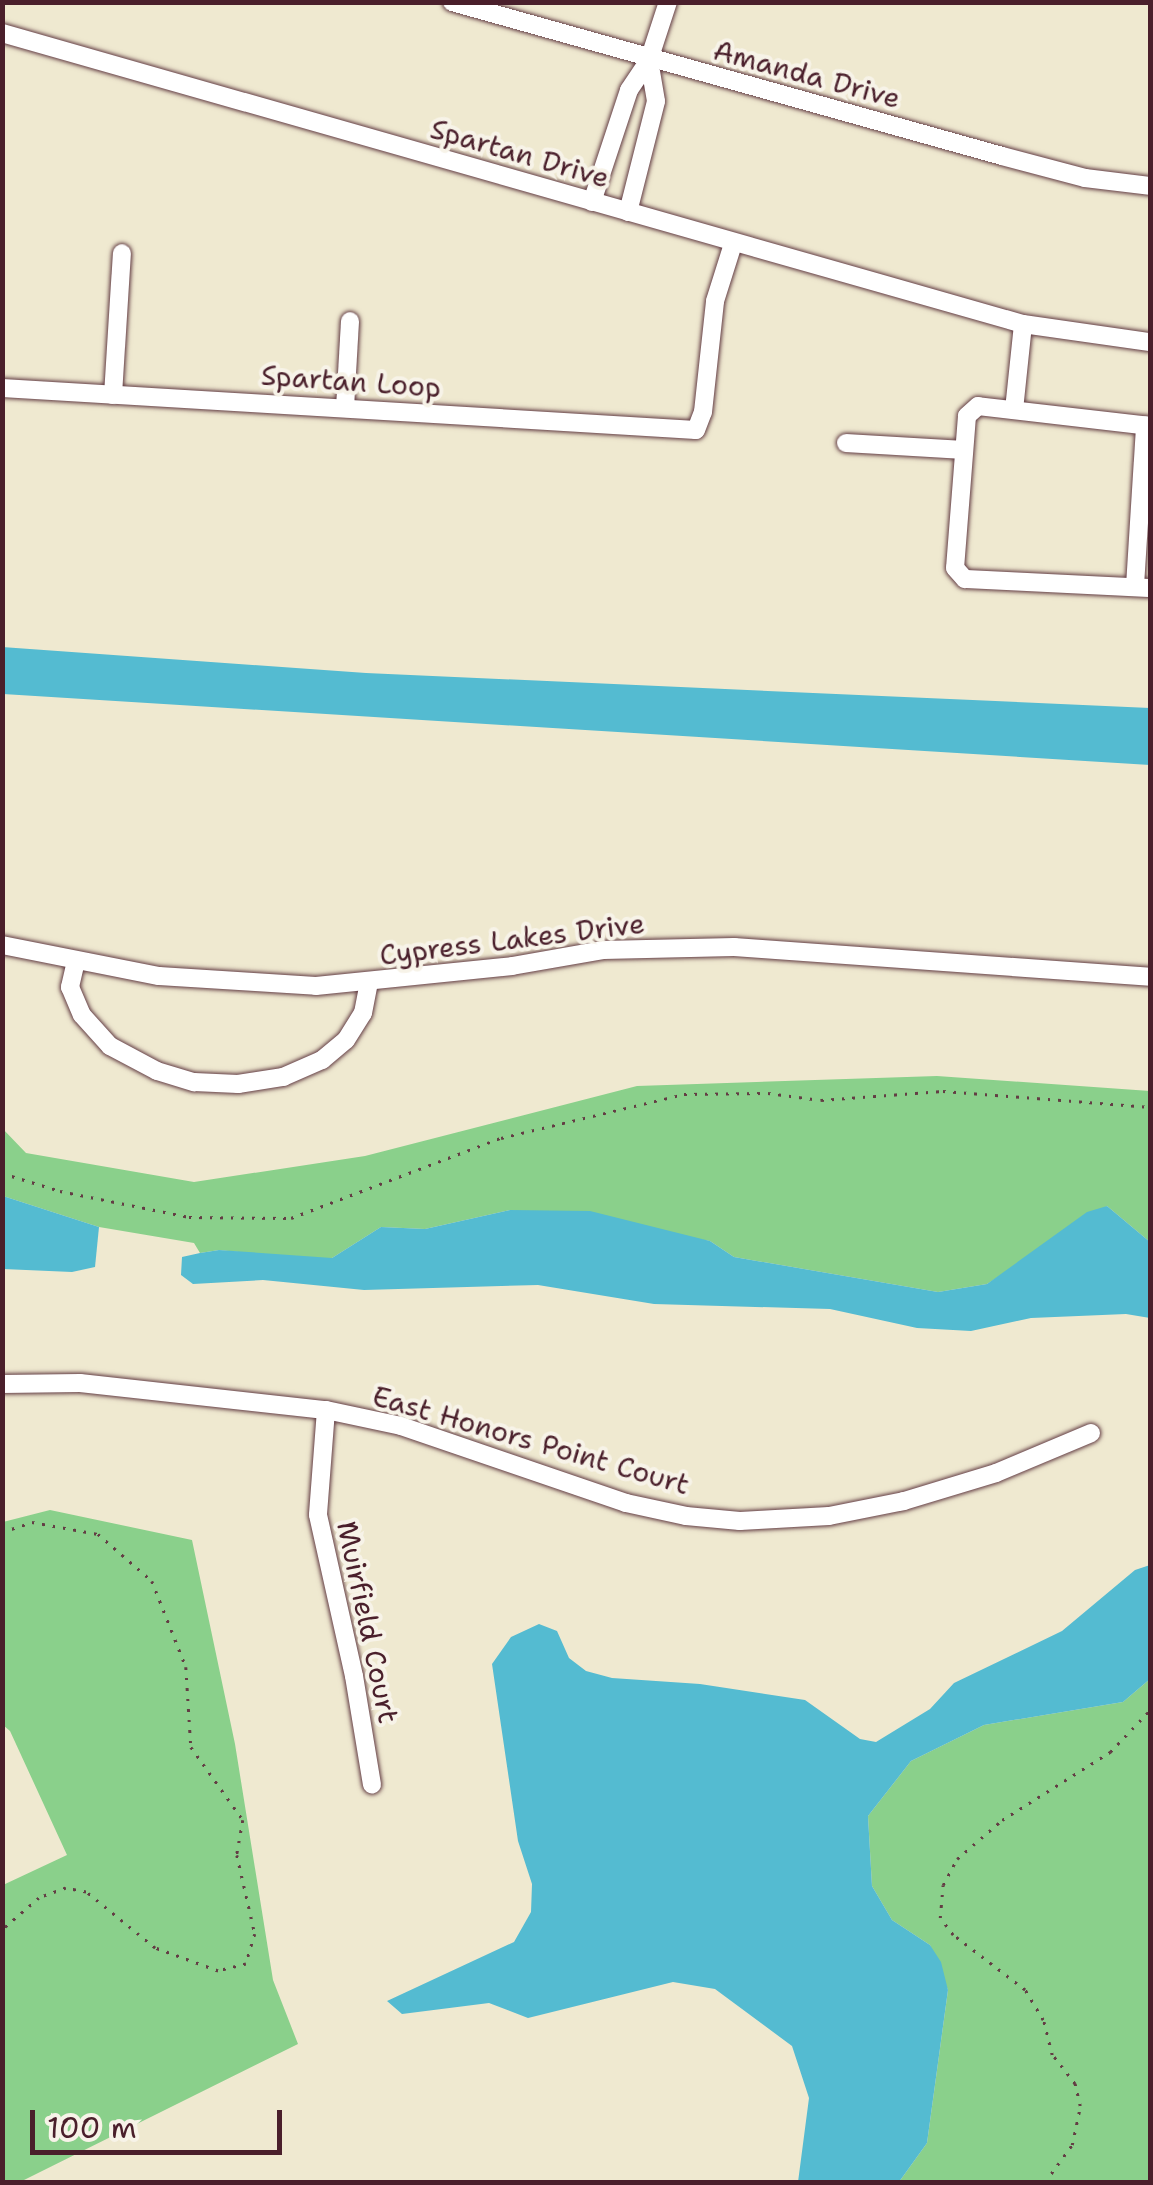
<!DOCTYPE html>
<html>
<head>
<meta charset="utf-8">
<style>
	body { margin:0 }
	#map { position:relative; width:1153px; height:2185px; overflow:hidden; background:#efe9d0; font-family:"Shantell Sans",sans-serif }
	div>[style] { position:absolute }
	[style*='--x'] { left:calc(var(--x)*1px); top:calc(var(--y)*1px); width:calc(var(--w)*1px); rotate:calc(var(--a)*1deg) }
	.green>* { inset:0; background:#8ad08b }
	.water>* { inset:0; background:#54bbd1 }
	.path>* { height:2.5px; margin-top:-1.25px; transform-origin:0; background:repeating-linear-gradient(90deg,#633d44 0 2.5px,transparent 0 10.5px) }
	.roads { filter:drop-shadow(0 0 2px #633d44) drop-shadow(0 0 2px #633d44) }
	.minor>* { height:18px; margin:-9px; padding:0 9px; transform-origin:9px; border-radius:9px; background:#fff }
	span { translate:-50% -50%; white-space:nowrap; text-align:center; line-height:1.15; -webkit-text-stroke:8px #f7f3e8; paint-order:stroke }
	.street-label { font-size:28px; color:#4a1f2b }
	.frame { position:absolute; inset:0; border:5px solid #4a1f2b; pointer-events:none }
	.scale { position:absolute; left:30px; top:2110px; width:252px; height:45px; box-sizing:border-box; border:5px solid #4a1f2b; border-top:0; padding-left:12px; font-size:30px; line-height:35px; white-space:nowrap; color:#4a1f2b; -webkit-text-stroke:8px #f7f3e8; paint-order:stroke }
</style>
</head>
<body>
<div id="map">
	<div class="green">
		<div style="clip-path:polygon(937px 1076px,1150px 1091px,1150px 1242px,1107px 1206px,987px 1284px,938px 1292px,734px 1257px,710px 1241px,510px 1210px,425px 1229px,381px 1227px,332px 1258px,315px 1260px,219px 1250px,200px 1253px,194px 1243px,99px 1227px,3px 1196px,2px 1128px,26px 1153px,194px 1182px,365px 1156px,637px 1086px)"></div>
		<div style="clip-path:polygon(50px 1510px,192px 1540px,235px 1744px,273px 1980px,298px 2044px,20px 2182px,3px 2182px,3px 1885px,67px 1855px,10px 1731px,3px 1725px,3px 1522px)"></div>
		<div style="clip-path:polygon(1150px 1679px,1150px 2182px,899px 2182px,927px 2143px,948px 1990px,930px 1945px,892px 1920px,872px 1886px,868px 1816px,911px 1761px,984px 1725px,1123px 1702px)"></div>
	</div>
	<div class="water">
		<div style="clip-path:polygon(2px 647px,366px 673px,1150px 708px,1150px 765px,3px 694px)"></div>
		<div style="clip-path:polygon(3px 1196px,99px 1227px,95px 1267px,72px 1272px,3px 1269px)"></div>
		<div style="clip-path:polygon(1107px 1206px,1150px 1242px,1150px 1318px,1126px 1314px,1031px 1318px,971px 1331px,917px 1328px,830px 1309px,654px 1304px,538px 1285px,364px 1290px,263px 1280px,193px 1284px,181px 1275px,182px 1257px,200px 1253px,219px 1250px,332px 1258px,381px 1227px,425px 1229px,510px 1210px,590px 1211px,710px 1241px,734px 1257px,938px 1292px,987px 1284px,1087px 1212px)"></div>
		<div style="clip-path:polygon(1150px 1565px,1150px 1679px,1123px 1702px,984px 1725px,911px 1761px,868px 1816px,872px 1886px,892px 1920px,930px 1945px,941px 1962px,948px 1990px,927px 2143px,899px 2182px,798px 2182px,809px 2098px,792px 2046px,715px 1989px,673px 1982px,528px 2018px,489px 2003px,402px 2014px,387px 2001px,514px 1942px,531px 1912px,532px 1884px,518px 1841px,492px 1664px,511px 1637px,539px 1624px,557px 1631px,569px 1658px,586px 1671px,612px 1678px,700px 1684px,805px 1700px,860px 1739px,876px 1742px,930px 1709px,954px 1683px,1062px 1631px,1135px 1570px)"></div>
	</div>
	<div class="path">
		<div style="--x:2;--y:1173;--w:61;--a:17.2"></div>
		<div style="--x:60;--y:1191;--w:132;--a:11.4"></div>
		<div style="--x:189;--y:1217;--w:102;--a:0.6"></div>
		<div style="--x:291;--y:1218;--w:225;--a:-20.9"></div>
		<div style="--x:501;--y:1138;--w:188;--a:-13.5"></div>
		<div style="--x:684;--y:1094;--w:84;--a:-0.7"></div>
		<div style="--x:768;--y:1093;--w:53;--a:7.5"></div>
		<div style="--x:821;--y:1100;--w:122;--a:-4.2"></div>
		<div style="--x:943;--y:1091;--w:208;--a:4.4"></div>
		<div style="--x:2;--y:1532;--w:32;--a:-18"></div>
		<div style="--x:32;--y:1522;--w:67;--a:10.3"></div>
		<div style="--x:98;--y:1534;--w:72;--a:41"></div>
		<div style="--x:152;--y:1581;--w:92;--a:68.4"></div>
		<div style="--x:186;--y:1667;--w:80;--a:86.4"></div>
		<div style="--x:191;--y:1747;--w:90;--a:54.5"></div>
		<div style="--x:243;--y:1820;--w:36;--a:100"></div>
		<div style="--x:237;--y:1855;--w:81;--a:77.2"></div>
		<div style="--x:255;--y:1934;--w:31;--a:107"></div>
		<div style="--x:246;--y:1964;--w:29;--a:166"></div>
		<div style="--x:218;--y:1971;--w:67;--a:-159.9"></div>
		<div style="--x:155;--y:1948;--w:89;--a:-140.9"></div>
		<div style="--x:86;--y:1892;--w:20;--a:-169"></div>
		<div style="--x:66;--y:1888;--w:29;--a:160"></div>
		<div style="--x:39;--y:1898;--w:49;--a:139.1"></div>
		<div style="--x:1045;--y:2182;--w:46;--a:-53.9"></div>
		<div style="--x:1072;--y:2145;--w:40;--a:-78"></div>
		<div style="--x:1080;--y:2106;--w:23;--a:-103"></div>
		<div style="--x:1075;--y:2084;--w:37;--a:-128"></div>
		<div style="--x:1052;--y:2055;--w:36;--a:-104"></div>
		<div style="--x:1043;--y:2020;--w:35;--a:-121"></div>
		<div style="--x:1025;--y:1990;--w:91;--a:-142.6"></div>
		<div style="--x:953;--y:1935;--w:21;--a:-127"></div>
		<div style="--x:940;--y:1918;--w:33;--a:-85"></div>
		<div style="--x:943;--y:1885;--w:30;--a:-62"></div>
		<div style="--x:957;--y:1859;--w:60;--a:-40.9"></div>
		<div style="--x:1002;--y:1820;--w:128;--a:-32.2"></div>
		<div style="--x:1110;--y:1752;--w:58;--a:-46.4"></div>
	</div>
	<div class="roads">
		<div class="minor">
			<div style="--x:452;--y:2;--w:571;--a:15.64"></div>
			<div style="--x:1002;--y:156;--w:86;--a:14.8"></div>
			<div style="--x:1085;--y:178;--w:65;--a:7"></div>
			<div style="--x:2;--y:33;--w:1062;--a:15.91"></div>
			<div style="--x:1023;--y:324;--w:128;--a:8.1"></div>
			<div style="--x:592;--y:202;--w:118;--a:-71.7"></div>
			<div style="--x:629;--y:90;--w:36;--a:-56"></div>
			<div style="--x:649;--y:60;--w:61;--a:-71.9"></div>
			<div style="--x:628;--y:212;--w:114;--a:-75.8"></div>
			<div style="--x:656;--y:101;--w:42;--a:-99.7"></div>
			<div style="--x:2;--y:388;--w:695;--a:3.46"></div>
			<div style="--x:696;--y:430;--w:19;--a:-69"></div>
			<div style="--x:703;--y:412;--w:112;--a:-83.8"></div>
			<div style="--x:715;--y:301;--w:60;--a:-72.5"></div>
			<div style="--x:113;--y:395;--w:142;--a:-86.4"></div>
			<div style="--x:345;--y:408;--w:87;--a:-86.7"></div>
			<div style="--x:1014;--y:410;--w:86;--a:-84"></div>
			<div style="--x:1150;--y:426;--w:173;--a:-173.4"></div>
			<div style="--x:978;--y:406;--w:15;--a:138"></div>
			<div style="--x:967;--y:416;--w:152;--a:94.5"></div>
			<div style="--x:955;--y:568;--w:15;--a:48"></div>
			<div style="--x:965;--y:579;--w:185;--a:2.8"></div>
			<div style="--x:846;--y:443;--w:118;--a:3.4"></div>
			<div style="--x:1135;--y:586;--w:161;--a:-86.4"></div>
			<div style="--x:2;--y:945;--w:160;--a:11.2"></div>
			<div style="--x:159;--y:976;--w:157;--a:3.6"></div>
			<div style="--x:316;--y:986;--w:197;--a:-5.8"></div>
			<div style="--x:512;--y:966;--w:92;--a:-10"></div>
			<div style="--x:603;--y:950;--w:131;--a:-1.3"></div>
			<div style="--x:734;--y:947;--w:417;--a:4.1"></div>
			<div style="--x:76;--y:961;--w:27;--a:103"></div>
			<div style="--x:70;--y:987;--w:30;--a:67"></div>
			<div style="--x:82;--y:1015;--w:42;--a:47.9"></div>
			<div style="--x:110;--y:1046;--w:53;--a:28"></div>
			<div style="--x:157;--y:1071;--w:39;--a:17"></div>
			<div style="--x:194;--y:1082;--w:44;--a:2.6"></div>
			<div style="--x:238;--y:1084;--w:46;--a:-8.8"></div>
			<div style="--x:283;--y:1077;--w:43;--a:-23.6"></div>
			<div style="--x:322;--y:1060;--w:31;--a:-40"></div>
			<div style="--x:346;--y:1040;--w:32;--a:-58"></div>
			<div style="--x:363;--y:1013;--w:31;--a:-79"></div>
			<div style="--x:2;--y:1384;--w:78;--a:-0.7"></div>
			<div style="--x:80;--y:1383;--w:247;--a:6.3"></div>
			<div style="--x:326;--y:1410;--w:77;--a:12"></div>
			<div style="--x:401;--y:1426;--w:238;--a:18.9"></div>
			<div style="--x:626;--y:1503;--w:61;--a:12.2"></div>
			<div style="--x:686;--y:1516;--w:54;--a:5.3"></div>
			<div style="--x:740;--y:1521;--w:89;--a:-3.2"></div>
			<div style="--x:829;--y:1516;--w:76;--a:-11.3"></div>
			<div style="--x:904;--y:1501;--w:96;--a:-16.9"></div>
			<div style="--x:996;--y:1473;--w:103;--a:-22.8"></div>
			<div style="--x:326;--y:1410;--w:105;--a:94.4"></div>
			<div style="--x:318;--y:1515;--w:165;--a:77.4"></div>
			<div style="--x:354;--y:1676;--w:110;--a:80.6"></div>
		</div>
	</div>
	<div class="street-label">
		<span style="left:807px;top:74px;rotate:15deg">Amanda Drive</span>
		<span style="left:520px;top:153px;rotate:16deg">Spartan Drive</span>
		<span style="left:351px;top:381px;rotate:4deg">Spartan Loop</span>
		<span style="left:512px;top:939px;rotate:-7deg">Cypress Lakes Drive</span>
		<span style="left:531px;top:1440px;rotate:16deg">East Honors Point Court</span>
		<span style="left:368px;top:1622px;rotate:78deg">Muirfield Court</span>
	</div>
	<div class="frame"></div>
	<div class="scale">100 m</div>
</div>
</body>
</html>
